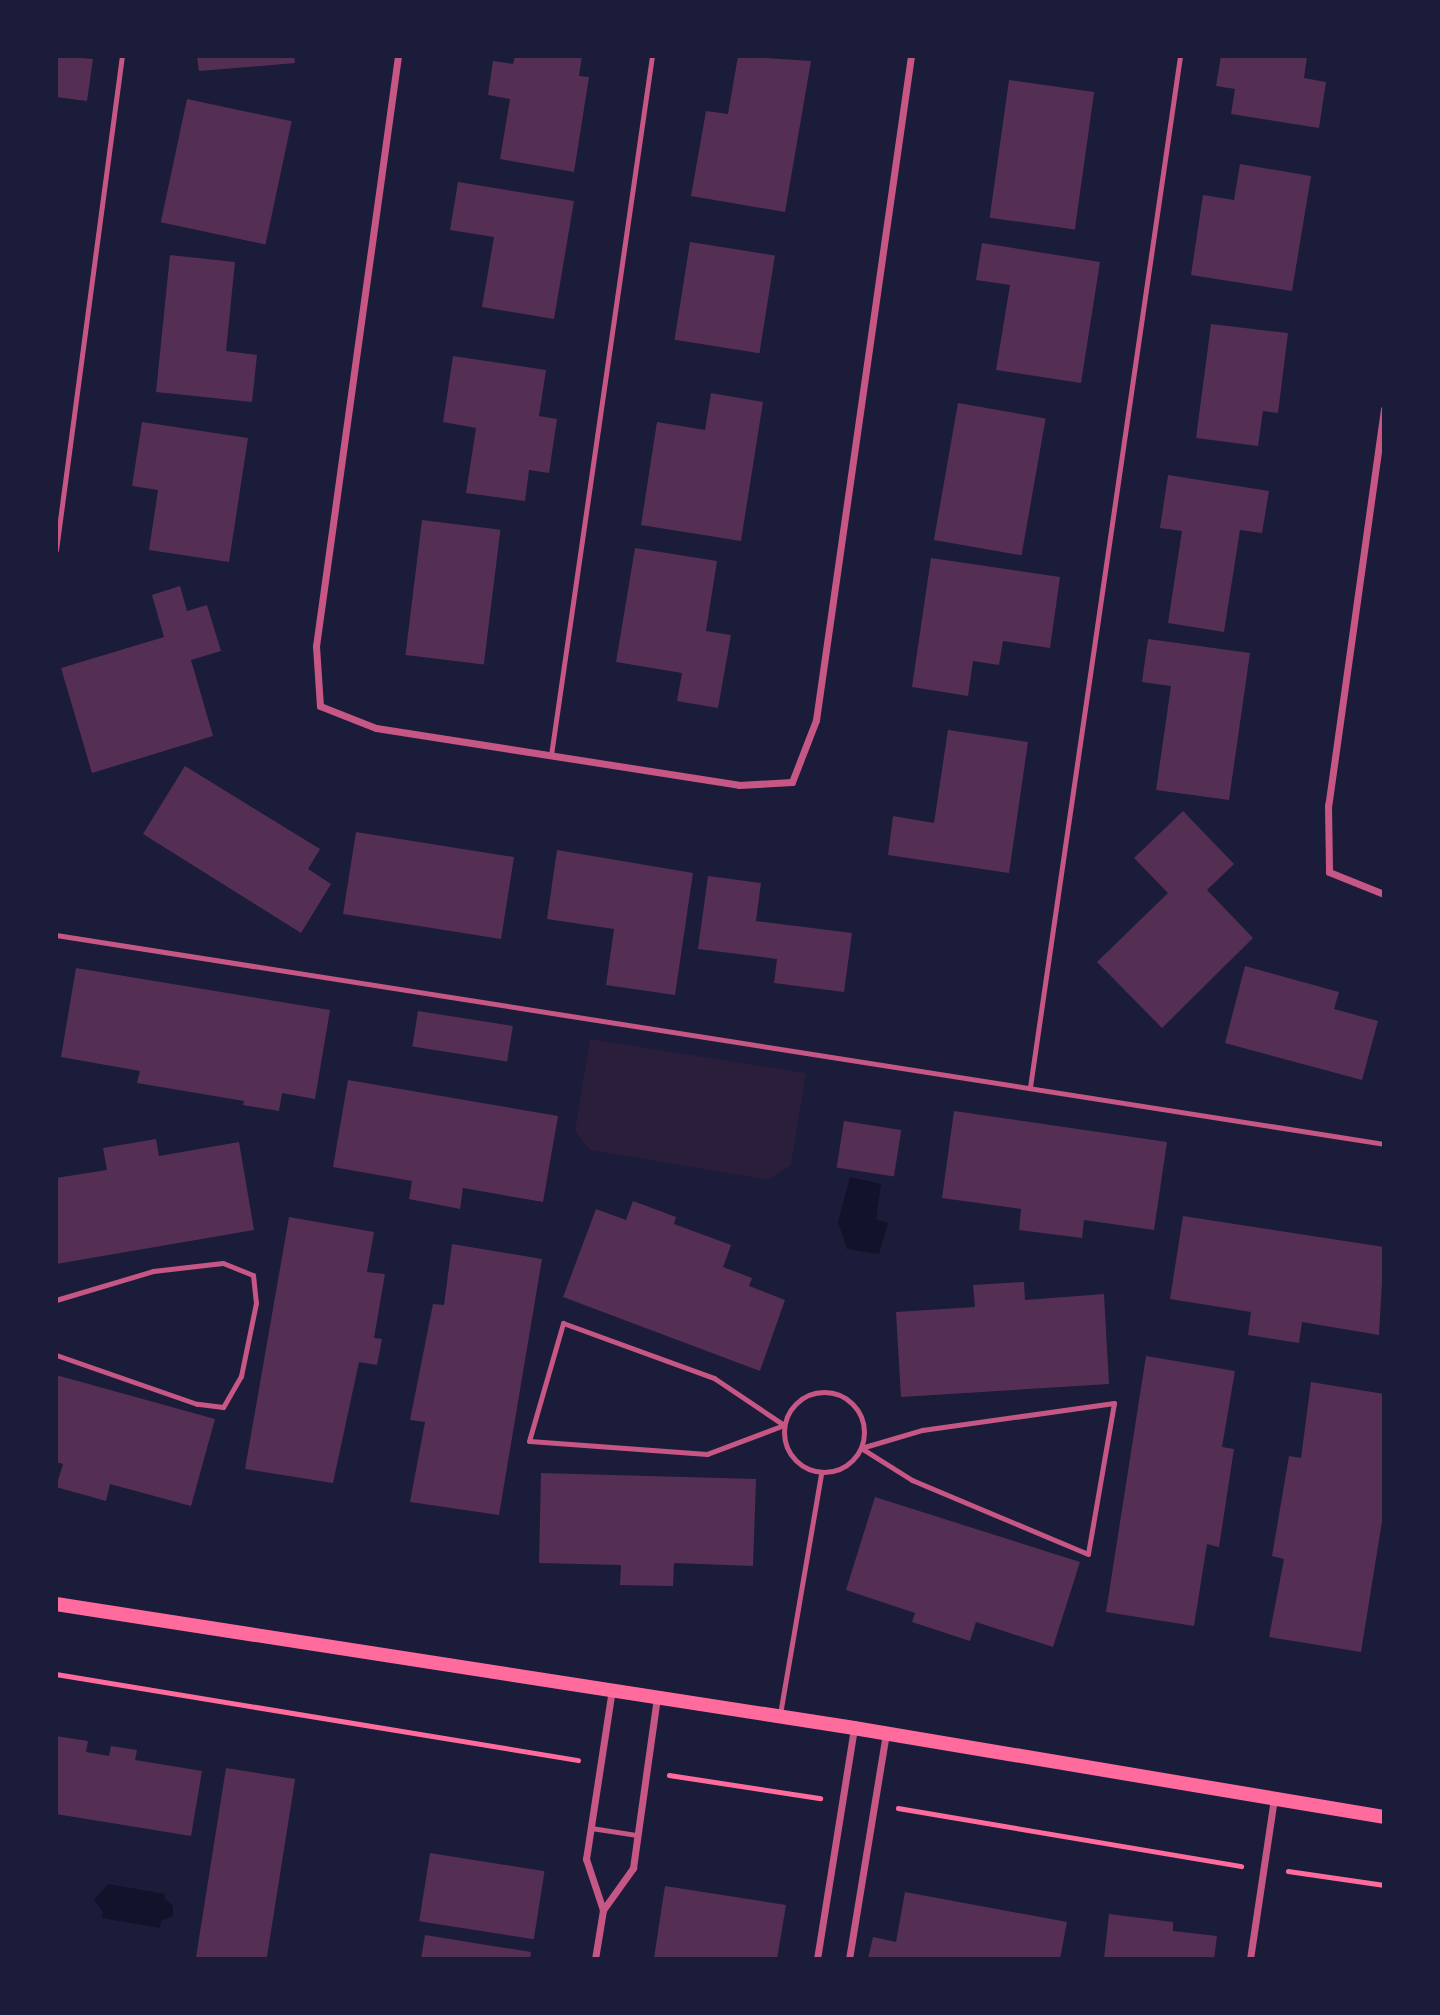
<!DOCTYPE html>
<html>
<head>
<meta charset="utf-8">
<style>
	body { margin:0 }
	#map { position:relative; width:1440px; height:2015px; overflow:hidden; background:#1b1b3a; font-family:Manrope,sans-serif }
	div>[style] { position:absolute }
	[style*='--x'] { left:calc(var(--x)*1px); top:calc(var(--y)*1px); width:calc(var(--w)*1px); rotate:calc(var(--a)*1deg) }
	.green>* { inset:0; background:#2a1e3b }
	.water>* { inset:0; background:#12122b }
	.building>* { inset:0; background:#542f53; transform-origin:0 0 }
	.path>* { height:4.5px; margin:-2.25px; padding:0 2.25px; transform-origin:2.25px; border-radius:2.25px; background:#ff6b9d }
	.service>* { height:5px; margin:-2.5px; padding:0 2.5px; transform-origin:2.5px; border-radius:2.5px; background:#c65784 }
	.service>.ring { margin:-2.5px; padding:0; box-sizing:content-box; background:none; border:5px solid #c65784; border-radius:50% }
	.minor>* { height:7px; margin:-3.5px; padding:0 3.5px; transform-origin:3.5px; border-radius:3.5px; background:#c65784 }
	.secondary>* { height:14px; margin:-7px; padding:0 7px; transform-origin:7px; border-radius:7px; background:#ff6b9d }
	span { translate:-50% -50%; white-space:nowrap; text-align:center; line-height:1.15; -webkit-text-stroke:6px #1b1b3a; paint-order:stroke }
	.frame { position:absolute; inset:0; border:58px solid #1b1b3a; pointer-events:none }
</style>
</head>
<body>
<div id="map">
	<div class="green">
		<div style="clip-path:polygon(590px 1039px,806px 1073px,791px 1165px,768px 1180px,590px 1150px,575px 1131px)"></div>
	</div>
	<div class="water">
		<div style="clip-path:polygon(850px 1177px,881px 1184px,876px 1219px,888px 1223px,879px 1254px,847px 1249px,838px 1222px)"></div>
		<div style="clip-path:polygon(108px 1884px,165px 1894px,165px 1899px,173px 1906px,173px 1916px,161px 1921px,160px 1928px,102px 1918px,103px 1912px,94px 1900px)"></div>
	</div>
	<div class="building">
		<div style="clip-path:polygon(56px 56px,93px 59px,87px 101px,56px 97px)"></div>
		<div style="clip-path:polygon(197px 56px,294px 56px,295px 63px,199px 71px)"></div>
		<div style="clip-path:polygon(515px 56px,582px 56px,579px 76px,589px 77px,574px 172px,500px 159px,510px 99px,488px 95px,493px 61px,513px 64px)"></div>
		<div style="clip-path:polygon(738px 56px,811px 61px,785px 212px,691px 196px,706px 111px,728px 114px)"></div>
		<div style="clip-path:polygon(1221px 56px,1307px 56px,1304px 78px,1326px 82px,1319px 128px,1231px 114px,1235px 89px,1216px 86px)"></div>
		<div style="left:1009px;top:80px;width:86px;height:139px;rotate:8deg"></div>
		<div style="left:187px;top:99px;width:107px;height:126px;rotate:12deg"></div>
		<div style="clip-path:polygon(1240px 164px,1311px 176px,1292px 291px,1191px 275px,1203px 195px,1234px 200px)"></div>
		<div style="clip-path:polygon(458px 182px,574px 201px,554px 319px,482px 307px,494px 237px,450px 230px)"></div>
		<div style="left:690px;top:242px;width:86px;height:99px;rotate:9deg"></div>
		<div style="clip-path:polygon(982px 243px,1100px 262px,1081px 383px,996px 370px,1010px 285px,976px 280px)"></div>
		<div style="clip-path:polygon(170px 255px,235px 262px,226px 351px,257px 355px,252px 402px,156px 392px)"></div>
		<div style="clip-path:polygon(1211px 324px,1288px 333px,1278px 413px,1263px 411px,1258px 446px,1196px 438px)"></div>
		<div style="clip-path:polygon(453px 356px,546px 370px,539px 416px,557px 419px,549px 473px,529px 470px,525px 501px,466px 493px,476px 428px,443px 422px)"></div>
		<div style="clip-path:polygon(711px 393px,763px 402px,741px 541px,641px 525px,657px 422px,705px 430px)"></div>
		<div style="left:958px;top:403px;width:89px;height:139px;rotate:10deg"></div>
		<div style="clip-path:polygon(142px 422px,248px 438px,229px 562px,149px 550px,158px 490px,132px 486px)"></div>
		<div style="clip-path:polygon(1168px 475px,1269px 491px,1262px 533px,1240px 530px,1224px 632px,1168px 623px,1182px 531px,1160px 528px)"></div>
		<div style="left:422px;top:520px;width:79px;height:136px;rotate:7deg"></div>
		<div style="clip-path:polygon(635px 548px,717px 561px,706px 631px,731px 635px,718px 708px,677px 701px,682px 673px,616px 662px)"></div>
		<div style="clip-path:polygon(931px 558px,1060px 577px,1050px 648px,1003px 641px,999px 665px,973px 661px,968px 696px,912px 687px)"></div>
		<div style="clip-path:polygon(180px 586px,187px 611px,207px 605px,221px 651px,191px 660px,213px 736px,92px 773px,61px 668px,164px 637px,152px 595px)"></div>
		<div style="clip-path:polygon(1148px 639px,1250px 653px,1229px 800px,1156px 790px,1171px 686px,1142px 682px)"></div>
		<div style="clip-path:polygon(948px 730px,1028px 742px,1009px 873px,888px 855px,893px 816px,934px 823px)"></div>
		<div style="clip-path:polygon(185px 766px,320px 849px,308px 869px,331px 884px,301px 933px,143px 834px)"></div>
		<div style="clip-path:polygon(1183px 811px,1234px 864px,1207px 890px,1253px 938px,1162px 1028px,1097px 962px,1168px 893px,1134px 858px)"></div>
		<div style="left:356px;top:832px;width:160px;height:83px;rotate:9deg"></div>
		<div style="clip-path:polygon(557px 850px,693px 873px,675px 995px,606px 985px,614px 929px,547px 919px)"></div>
		<div style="clip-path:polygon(708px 876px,761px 883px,756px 921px,852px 933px,844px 992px,774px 983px,777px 959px,698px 949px)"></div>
		<div style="clip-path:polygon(1245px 966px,1339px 992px,1334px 1009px,1378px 1021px,1362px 1080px,1225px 1043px)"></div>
		<div style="clip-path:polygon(76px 968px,330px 1010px,315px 1099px,282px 1093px,279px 1111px,243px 1105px,244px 1101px,137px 1083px,140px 1071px,61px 1057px)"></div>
		<div style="left:418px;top:1011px;width:96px;height:36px;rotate:9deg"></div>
		<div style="clip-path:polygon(348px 1080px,558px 1116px,543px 1202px,463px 1188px,460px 1209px,409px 1199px,412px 1181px,333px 1167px)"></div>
		<div style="clip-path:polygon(954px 1111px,1167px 1142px,1154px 1230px,1084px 1220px,1082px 1238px,1019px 1230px,1021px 1209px,942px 1198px)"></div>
		<div style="left:844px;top:1121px;width:58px;height:47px;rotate:9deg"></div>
		<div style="clip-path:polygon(156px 1139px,159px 1156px,239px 1142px,254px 1230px,56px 1264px,56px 1178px,107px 1170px,103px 1148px)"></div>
		<div style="clip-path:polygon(633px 1201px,676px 1217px,674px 1224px,731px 1245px,723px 1267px,752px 1278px,749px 1286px,785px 1300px,760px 1371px,563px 1297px,596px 1209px,626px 1220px)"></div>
		<div style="clip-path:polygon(1183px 1216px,1384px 1247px,1379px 1335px,1302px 1322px,1299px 1343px,1248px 1335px,1251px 1312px,1170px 1299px)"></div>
		<div style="clip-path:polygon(289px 1217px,374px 1232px,367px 1272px,385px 1274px,374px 1338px,382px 1339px,377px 1365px,359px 1362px,333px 1483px,245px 1469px)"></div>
		<div style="clip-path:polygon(452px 1244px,542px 1259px,499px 1515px,410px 1502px,425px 1422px,410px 1420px,433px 1304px,444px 1305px)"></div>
		<div style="clip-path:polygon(1024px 1282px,1025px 1300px,1104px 1294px,1109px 1384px,901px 1397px,896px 1312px,975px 1307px,973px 1285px)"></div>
		<div style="clip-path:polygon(1146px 1356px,1235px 1371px,1222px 1447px,1234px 1449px,1219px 1547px,1207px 1544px,1194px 1626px,1106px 1612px)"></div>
		<div style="clip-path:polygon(56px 1375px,215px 1419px,191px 1506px,110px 1484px,106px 1501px,56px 1487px,63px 1464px,56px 1462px)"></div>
		<div style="clip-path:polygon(1311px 1382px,1384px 1394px,1384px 1509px,1361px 1652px,1269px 1637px,1284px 1559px,1272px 1556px,1289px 1456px,1301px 1458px)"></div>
		<div style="clip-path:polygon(541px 1473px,756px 1479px,753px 1566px,674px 1563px,673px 1586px,620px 1585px,621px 1565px,539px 1563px)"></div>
		<div style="clip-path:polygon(875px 1497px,1080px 1562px,1053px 1647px,976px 1622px,970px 1641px,912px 1622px,915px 1613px,846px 1590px)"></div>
		<div style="clip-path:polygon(56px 1736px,88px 1741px,86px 1752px,109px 1756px,111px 1746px,137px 1750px,135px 1760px,202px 1771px,191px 1836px,56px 1814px)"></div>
		<div style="left:226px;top:1768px;width:70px;height:193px;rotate:9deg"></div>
		<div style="left:430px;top:1853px;width:116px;height:69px;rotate:9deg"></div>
		<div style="clip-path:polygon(665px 1886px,786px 1905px,777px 1959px,654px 1958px)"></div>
		<div style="clip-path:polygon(905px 1892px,1067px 1922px,1060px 1959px,868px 1959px,873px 1937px,896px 1942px)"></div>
		<div style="clip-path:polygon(1109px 1914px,1173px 1922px,1173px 1931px,1217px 1936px,1214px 1959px,1104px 1959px)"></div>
		<div style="clip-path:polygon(425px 1935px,531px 1952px,530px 1959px,421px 1959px)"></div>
	</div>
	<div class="path">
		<div style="--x:56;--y:1674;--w:529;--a:9.36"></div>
		<div style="--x:669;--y:1775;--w:153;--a:8.7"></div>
		<div style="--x:898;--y:1808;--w:348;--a:9.6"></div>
		<div style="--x:1288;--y:1871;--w:97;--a:8.3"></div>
	</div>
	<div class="service">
		<div style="--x:56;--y:550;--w:498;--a:-82.4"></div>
		<div style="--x:551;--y:755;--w:706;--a:-81.78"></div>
		<div style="--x:56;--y:935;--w:1344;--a:8.94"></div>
		<div style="--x:1030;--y:1087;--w:1042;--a:-81.72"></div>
		<div style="--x:56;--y:1300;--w:101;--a:-16.6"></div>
		<div style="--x:153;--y:1271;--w:70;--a:-6.5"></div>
		<div style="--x:223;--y:1263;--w:32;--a:22"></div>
		<div style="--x:253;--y:1275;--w:28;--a:84"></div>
		<div style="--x:256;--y:1303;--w:75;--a:101.6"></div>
		<div style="--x:241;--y:1376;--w:36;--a:120"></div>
		<div style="--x:223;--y:1407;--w:26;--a:-173"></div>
		<div style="--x:197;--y:1404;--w:149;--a:-160.8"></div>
		<div style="--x:563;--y:1323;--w:161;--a:20"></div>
		<div style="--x:714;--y:1378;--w:84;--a:33.9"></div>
		<div style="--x:784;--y:1425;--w:82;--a:159.4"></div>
		<div style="--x:707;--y:1454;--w:178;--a:-175.8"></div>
		<div style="--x:529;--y:1441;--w:123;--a:-73.9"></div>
		<div class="ring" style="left:784px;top:1392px;width:75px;height:75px"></div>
		<div style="--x:1114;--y:1403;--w:153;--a:99.8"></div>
		<div style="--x:1088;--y:1554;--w:191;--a:-157.2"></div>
		<div style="--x:912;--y:1480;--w:60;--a:-147.9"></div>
		<div style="--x:861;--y:1448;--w:64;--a:-16.4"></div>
		<div style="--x:922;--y:1430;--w:194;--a:-8"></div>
		<div style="--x:780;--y:1714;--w:244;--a:-80.3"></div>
		<div style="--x:591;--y:1828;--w:47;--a:8.7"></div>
	</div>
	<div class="minor">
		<div style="--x:398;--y:56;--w:596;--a:97.91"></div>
		<div style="--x:316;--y:646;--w:60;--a:86.2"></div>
		<div style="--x:320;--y:706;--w:60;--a:21.4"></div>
		<div style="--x:376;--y:728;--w:367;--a:8.9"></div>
		<div style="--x:739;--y:785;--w:53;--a:-3.2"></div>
		<div style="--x:792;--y:782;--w:66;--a:-68.8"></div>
		<div style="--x:816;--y:720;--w:671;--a:-81.86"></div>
		<div style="--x:1384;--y:409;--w:400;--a:98"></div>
		<div style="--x:1328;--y:805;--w:67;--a:89.1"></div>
		<div style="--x:1329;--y:872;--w:59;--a:21.8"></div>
		<div style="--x:603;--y:1910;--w:54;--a:-108.4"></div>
		<div style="--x:586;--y:1859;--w:171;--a:-81.3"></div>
		<div style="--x:595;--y:1959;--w:50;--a:-80.7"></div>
		<div style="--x:603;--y:1910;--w:52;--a:-54.5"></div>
		<div style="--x:633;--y:1868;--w:173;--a:-82"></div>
		<div style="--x:817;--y:1959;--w:234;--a:-80.9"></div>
		<div style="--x:849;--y:1959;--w:228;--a:-80.7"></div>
		<div style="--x:1250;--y:1959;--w:162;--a:-81.5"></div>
	</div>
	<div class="secondary">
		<div style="--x:56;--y:1604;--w:808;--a:8.83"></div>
		<div style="--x:854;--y:1728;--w:537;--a:9.53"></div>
	</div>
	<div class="frame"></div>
</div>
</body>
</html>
